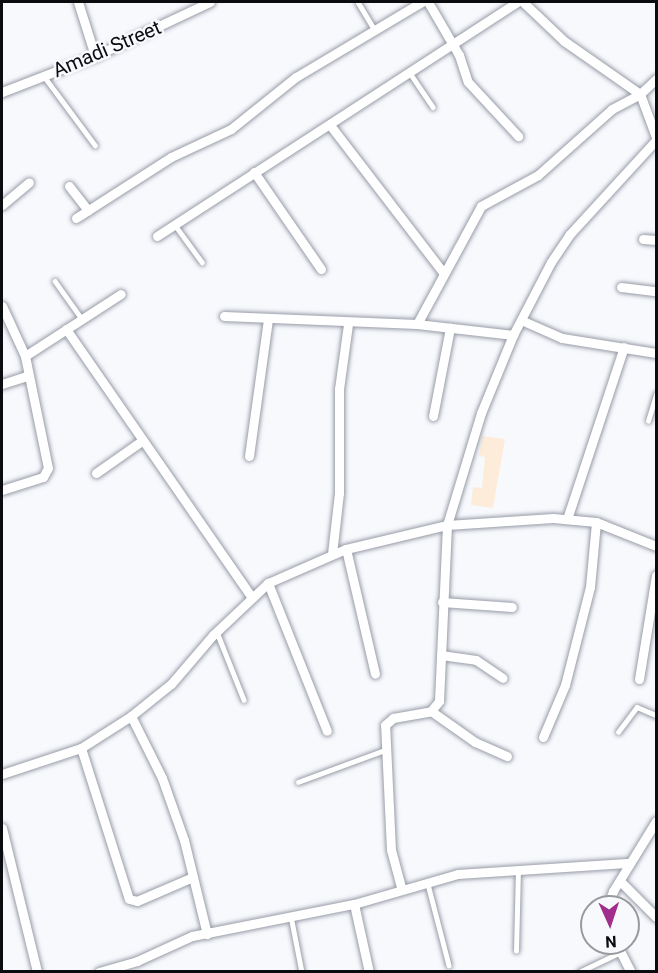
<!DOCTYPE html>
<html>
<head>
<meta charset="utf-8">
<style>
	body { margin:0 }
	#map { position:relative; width:658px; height:973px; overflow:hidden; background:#f7f9fd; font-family:Roboto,sans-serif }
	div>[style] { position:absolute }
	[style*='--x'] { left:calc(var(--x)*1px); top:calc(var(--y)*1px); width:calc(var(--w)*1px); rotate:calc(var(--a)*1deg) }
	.commercial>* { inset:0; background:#fdecda }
	.roads { filter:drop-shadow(0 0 2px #989ca7) drop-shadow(0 0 2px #989ca7) }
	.service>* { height:4.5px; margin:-2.25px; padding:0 2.25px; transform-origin:2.25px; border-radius:2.25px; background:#fff }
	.minor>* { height:9px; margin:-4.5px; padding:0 4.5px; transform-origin:4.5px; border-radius:4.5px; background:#fff }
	span { translate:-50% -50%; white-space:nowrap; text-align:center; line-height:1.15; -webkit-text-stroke:5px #f7f9fd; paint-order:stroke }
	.street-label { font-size:20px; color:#0b0c10 }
	.frame { position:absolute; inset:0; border:3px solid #0b0c10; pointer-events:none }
	.north { position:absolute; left:580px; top:895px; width:60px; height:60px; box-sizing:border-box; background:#f7f9fd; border:2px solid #999a9e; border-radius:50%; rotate:177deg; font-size:16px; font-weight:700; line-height:24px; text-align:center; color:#0b0c10 }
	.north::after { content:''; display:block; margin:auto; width:21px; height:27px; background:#9f2e8c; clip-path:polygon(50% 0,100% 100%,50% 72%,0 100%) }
</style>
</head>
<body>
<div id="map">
	<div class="commercial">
		<div style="clip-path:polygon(482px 436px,505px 439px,493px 508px,471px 505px,473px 487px,482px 488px,485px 457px,479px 456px)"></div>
	</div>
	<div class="roads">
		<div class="service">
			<div style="--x:358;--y:2;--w:33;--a:59"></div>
			<div style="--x:410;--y:73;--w:41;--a:55.9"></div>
			<div style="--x:44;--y:76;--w:86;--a:53.5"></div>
			<div style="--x:175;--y:225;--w:46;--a:53.9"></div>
			<div style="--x:55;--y:281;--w:47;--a:54.6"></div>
			<div style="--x:648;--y:421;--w:28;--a:-73"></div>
			<div style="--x:217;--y:632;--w:73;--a:68.3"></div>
			<div style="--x:618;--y:732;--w:31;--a:-53"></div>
			<div style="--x:637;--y:707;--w:21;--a:23"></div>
			<div style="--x:298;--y:782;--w:93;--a:-20.2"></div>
			<div style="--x:428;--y:884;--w:84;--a:75.5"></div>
			<div style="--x:291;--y:916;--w:57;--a:78.9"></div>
			<div style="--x:516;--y:951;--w:80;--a:-88.6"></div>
			<div style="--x:579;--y:972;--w:47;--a:-25.5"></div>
		</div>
		<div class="minor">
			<div style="--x:78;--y:2;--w:57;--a:72.5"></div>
			<div style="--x:428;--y:2;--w:61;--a:59.7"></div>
			<div style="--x:459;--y:55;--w:28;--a:72"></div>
			<div style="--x:468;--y:82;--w:74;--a:47.2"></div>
			<div style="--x:523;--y:2;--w:57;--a:43.6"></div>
			<div style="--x:564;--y:41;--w:93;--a:34.9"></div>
			<div style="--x:640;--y:94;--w:46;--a:69.6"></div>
			<div style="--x:2;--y:92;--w:100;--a:-21.2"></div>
			<div style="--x:95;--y:56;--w:127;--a:-25.2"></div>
			<div style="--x:330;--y:125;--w:184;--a:52.5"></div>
			<div style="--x:254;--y:172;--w:118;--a:55.4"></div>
			<div style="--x:69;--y:186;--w:31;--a:52"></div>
			<div style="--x:2;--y:205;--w:35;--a:-40"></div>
			<div style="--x:76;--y:218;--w:113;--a:-32.7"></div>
			<div style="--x:171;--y:157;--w:66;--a:-25"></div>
			<div style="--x:231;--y:129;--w:83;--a:-38.7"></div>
			<div style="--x:296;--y:77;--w:147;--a:-30.8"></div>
			<div style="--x:157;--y:236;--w:429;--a:-33"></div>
			<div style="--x:643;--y:239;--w:13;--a:4"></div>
			<div style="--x:621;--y:287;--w:35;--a:7"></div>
			<div style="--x:2;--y:306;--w:55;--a:65.3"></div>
			<div style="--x:25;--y:356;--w:114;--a:78.4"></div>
			<div style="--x:48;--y:468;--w:10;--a:119"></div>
			<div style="--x:43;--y:477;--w:43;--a:162.4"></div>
			<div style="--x:224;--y:316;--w:193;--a:2.4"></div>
			<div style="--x:417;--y:324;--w:97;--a:6.5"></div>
			<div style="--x:521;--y:320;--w:45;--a:23.7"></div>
			<div style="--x:562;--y:338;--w:95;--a:9.1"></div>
			<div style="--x:417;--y:324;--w:134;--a:-61.5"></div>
			<div style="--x:481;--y:206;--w:65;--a:-28.5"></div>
			<div style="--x:538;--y:175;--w:99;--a:-41.7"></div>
			<div style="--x:612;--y:109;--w:32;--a:-28"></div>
			<div style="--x:640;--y:94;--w:22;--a:-43"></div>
			<div style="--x:66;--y:329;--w:327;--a:55.3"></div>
			<div style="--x:25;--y:356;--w:114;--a:-32.9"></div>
			<div style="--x:2;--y:384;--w:28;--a:-18"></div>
			<div style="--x:433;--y:416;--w:90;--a:-79.1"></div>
			<div style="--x:249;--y:456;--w:138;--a:-82.1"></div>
			<div style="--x:96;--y:473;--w:57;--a:-35.1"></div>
			<div style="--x:567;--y:519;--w:181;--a:-71.7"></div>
			<div style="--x:346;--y:549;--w:128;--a:76.9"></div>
			<div style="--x:332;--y:554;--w:61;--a:-83.5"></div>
			<div style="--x:339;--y:493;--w:104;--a:-90"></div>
			<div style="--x:339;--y:389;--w:66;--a:-82.1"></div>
			<div style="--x:268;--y:583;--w:159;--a:68.3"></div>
			<div style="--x:442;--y:602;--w:70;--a:4.1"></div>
			<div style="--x:441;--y:655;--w:35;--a:8"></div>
			<div style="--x:476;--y:660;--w:32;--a:34"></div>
			<div style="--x:639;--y:679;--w:105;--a:-80.7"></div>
			<div style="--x:431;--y:711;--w:54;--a:35.2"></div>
			<div style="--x:475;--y:742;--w:35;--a:24"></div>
			<div style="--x:131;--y:716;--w:69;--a:63.4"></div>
			<div style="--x:162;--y:778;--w:66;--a:70.5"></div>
			<div style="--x:184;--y:840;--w:97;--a:76.3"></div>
			<div style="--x:543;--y:737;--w:56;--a:-67.1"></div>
			<div style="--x:565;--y:685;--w:101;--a:-75.7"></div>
			<div style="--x:590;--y:587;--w:65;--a:-84.7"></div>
			<div style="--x:81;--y:748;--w:158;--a:72.4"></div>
			<div style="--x:129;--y:899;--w:8;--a:14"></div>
			<div style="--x:137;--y:901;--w:61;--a:-23.2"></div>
			<div style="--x:2;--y:774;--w:83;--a:-18.2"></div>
			<div style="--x:81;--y:748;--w:59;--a:-32.6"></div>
			<div style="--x:131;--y:716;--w:51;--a:-38.7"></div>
			<div style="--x:171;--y:684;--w:65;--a:-49.4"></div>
			<div style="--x:213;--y:635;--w:76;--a:-43.4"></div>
			<div style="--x:268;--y:583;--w:85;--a:-23.6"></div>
			<div style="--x:346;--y:549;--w:104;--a:-13.4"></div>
			<div style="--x:447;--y:525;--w:106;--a:-3.8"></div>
			<div style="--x:553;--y:518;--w:43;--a:5.3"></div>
			<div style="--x:596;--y:522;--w:65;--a:21.8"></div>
			<div style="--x:2;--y:828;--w:148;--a:76.3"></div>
			<div style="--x:620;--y:881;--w:51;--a:45"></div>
			<div style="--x:401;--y:887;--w:38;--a:-105"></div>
			<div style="--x:391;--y:850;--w:125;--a:-92.7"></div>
			<div style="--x:385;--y:725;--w:11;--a:-41"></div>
			<div style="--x:393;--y:718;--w:39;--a:-10"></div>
			<div style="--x:431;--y:711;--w:13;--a:-51"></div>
			<div style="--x:439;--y:701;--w:176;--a:-87.4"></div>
			<div style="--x:447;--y:525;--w:117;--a:-73.1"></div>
			<div style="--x:481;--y:413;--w:84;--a:-67.7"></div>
			<div style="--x:513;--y:335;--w:82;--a:-62.5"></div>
			<div style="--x:551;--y:262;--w:34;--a:-56"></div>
			<div style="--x:570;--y:234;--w:127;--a:-47.5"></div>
			<div style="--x:354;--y:904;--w:70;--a:77.6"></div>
			<div style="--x:607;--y:907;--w:17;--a:-69"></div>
			<div style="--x:613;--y:891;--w:82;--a:-58.4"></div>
			<div style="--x:616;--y:943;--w:33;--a:63"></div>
			<div style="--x:99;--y:972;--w:40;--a:-16"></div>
			<div style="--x:137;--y:961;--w:60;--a:-24.4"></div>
			<div style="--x:192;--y:936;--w:165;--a:-11.2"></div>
			<div style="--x:354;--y:904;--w:108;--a:-16.1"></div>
			<div style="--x:458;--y:874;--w:172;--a:-3.7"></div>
		</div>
	</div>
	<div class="street-label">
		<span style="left:107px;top:49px;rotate:-23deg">Amadi Street</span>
	</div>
	<div class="frame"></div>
	<div class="north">N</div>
</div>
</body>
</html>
